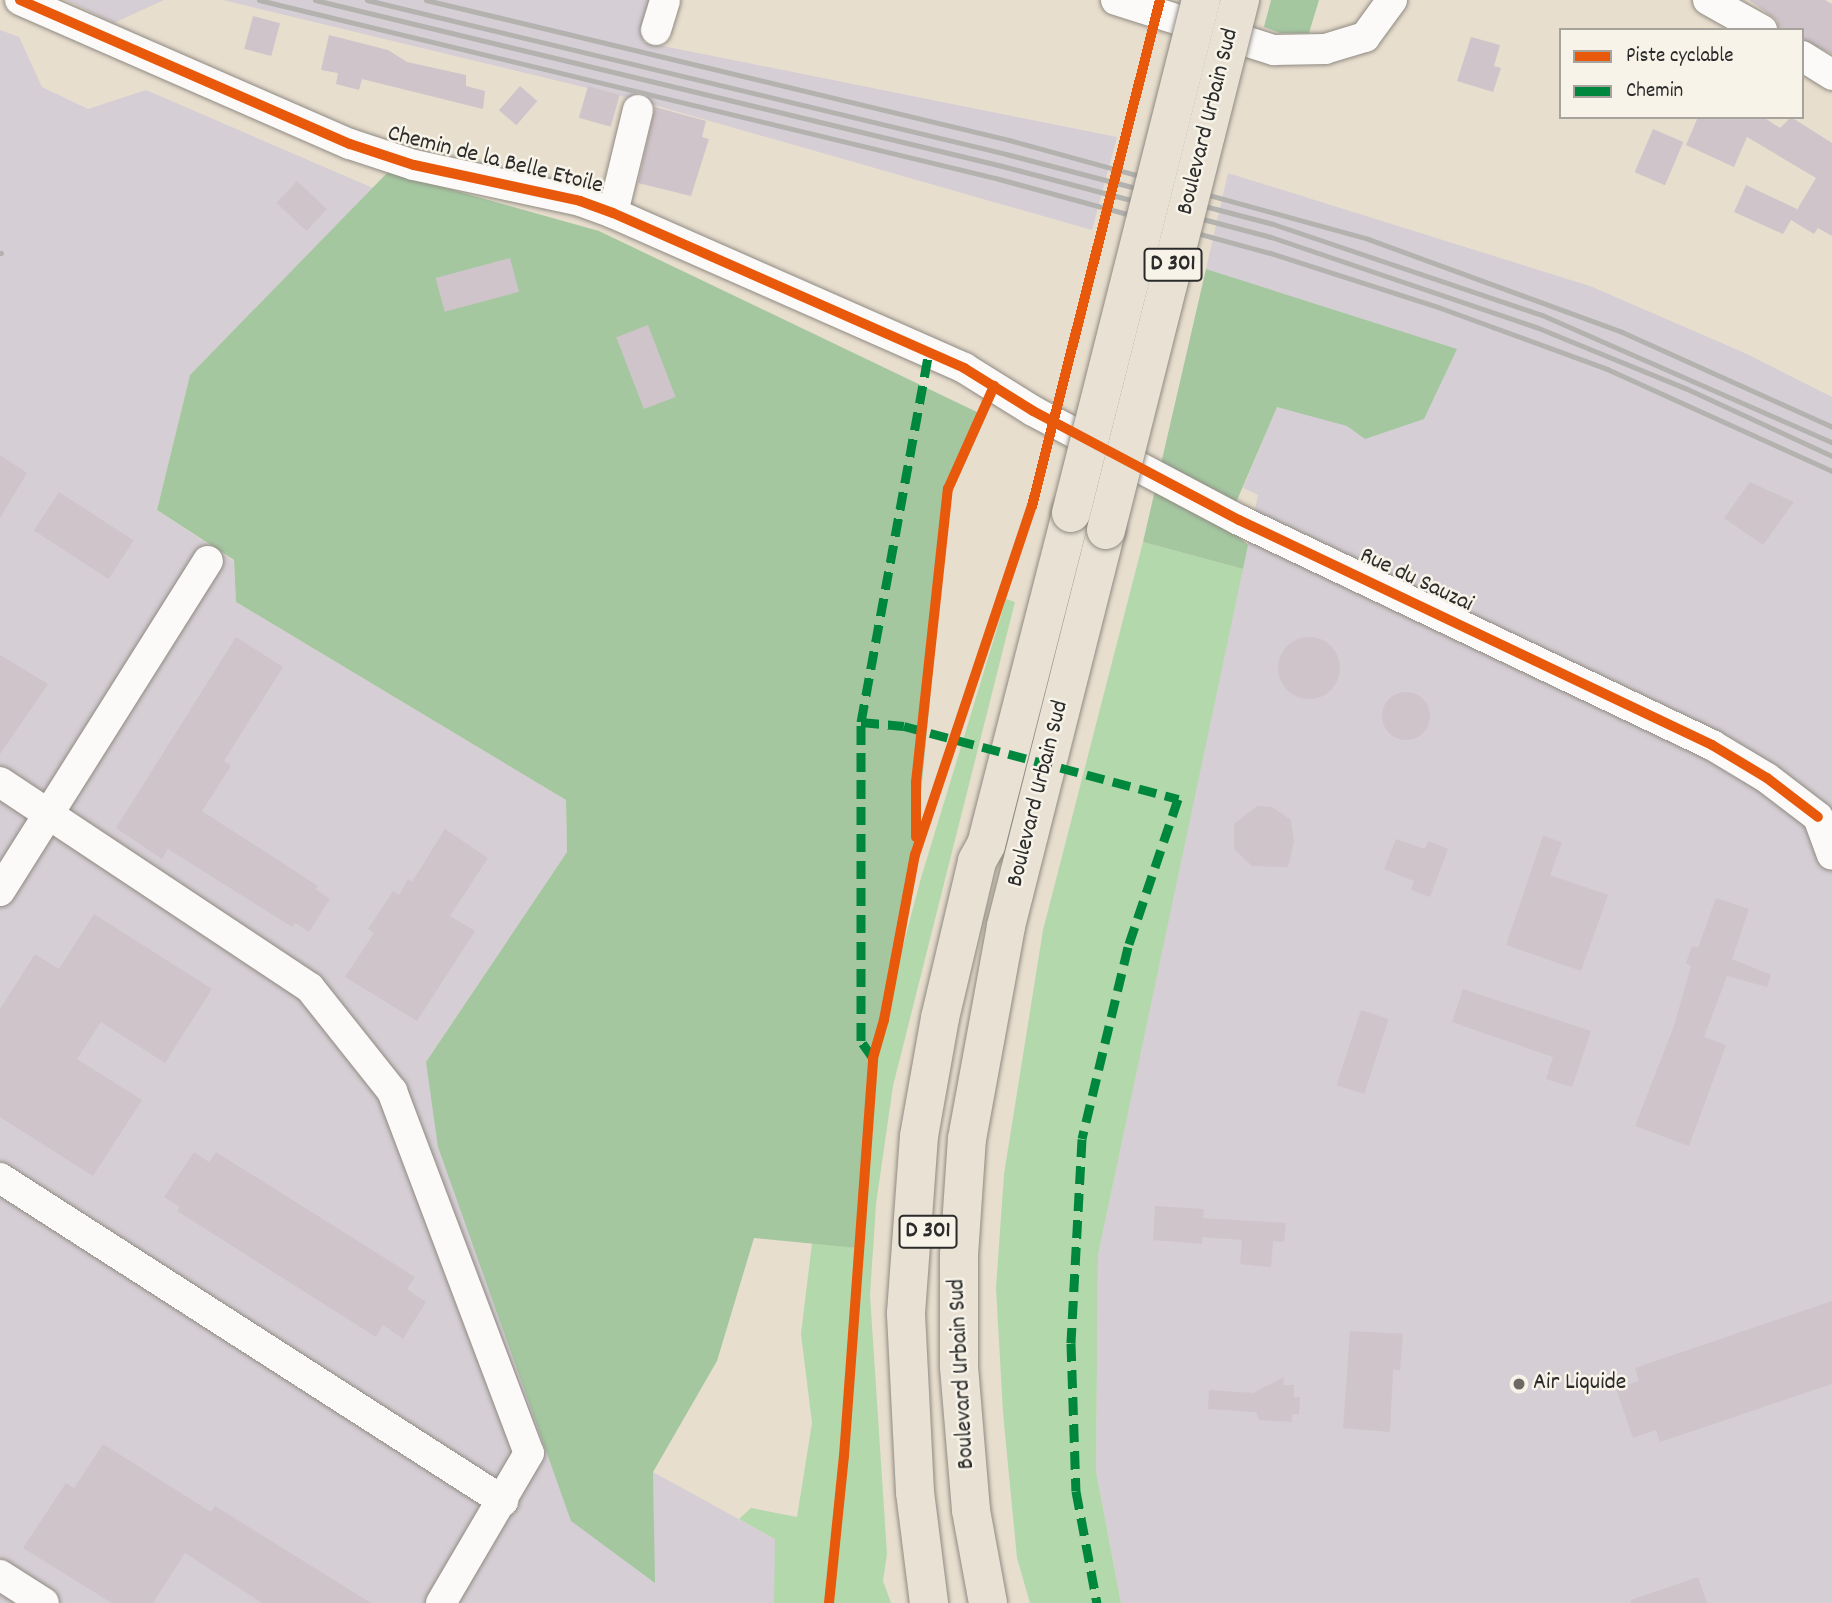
<!DOCTYPE html>
<html>
<head>
<meta charset="utf-8">
<style>
	body { margin:0 }
	#map { position:relative; width:1832px; height:1603px; overflow:hidden; background:#e8dece; font-family:Dekko,sans-serif }
	div>[style] { position:absolute }
	[style*='--x'] { left:calc(var(--x)*1px); top:calc(var(--y)*1px); width:calc(var(--w)*1px); rotate:calc(var(--a)*1deg) }
	.industrial>* { inset:0; background:#d5ced4 }
	.green>* { inset:0; background:#b3d8ac }
	.forest>* { inset:0; background:#a4c7a0 }
	.building>* { inset:0; background:#cfc4ca; transform-origin:0 0 }
	.round { border-radius:50% }
	.roads { filter:drop-shadow(0 0 2px #8f8a82) drop-shadow(0 0 2px #8f8a82) }
	.street>* { height:30px; margin:-15px; padding:0 15px; transform-origin:15px; border-radius:15px; background:#fcfaf8 }
	.highway>* { height:38px; margin:-19px; padding:0 19px; transform-origin:19px; border-radius:19px; background:#e8e1d4 }
	.rail>* { height:5px; margin:-2.5px; padding:0 2.5px; transform-origin:2.5px; border-radius:2.5px; background:#b3b2af }
	.bridges { filter:drop-shadow(0 0 2px #8f8a82) drop-shadow(0 0 2px #8f8a82) }
	.highway-bridge>* { height:38px; margin:-19px; padding:0 19px; transform-origin:19px; border-radius:19px; background:#e8e1d4 }
	.quiet>* { height:9px; margin-top:-4.5px; transform-origin:0; background:repeating-linear-gradient(90deg,#00873e 0 18px,transparent 0 27px) }
	.cycleway>* { height:10px; margin:-5px; padding:0 5px; transform-origin:5px; border-radius:5px; background:#e8590c }
	.dots>* { width:19px; height:19px; translate:-50% -50%; box-sizing:border-box; border:4px solid #f7f3e8; border-radius:50% }
	span { translate:-50% -50%; white-space:nowrap; text-align:center; line-height:1.15; -webkit-text-stroke:5px #f7f3e8; paint-order:stroke }
	.shield-label span { padding:2px 5px; background:#f7f3e8; border:2px solid; border-radius:5px; -webkit-text-stroke-width:0 }
	.shield-label { font-size:23px; color:#2b2b2b; font-weight:700 }
	.street-label { font-size:24px; color:#2b2b2b }
	.poi-label { font-size:24px; color:#2b2b2b }
	.left { translate:0 -50%; text-align:left }
	.legend { position:absolute; left:1559px; top:28px; width:245px; height:91px; box-sizing:border-box; background:#f7f3e8; border:2px solid #a5a39c; margin:0; padding:9px 12px; list-style:none; font-size:21px; color:#2b2b2b }
	.legend li { display:flex; align-items:center; gap:14px; height:35px }
	.legend b { width:35px; border:2px solid #a5a39c }
</style>
</head>
<body>
<div id="map">
	<div class="industrial">
		<div style="clip-path:polygon(66px 0,164px 0,114px 23px)"></div>
		<div style="clip-path:polygon(223px 0,651px 0,643px 42px,1117px 137px,1092px 230px,633px 99px)"></div>
		<div style="clip-path:polygon(0 30px,19px 37px,42px 87px,88px 109px,146px 90px,373px 188px,190px 375px,157px 510px,234px 561px,236px 602px,566px 800px,567px 852px,426px 1062px,654px 1582px,653px 1472px,775px 1539px,815px 1603px,0 1603px)"></div>
		<div style="clip-path:polygon(1228px 173px,1590px 286px,1747px 354px,1832px 397px,1832px 1603px,1121px 1603px,1096px 1471px,1098px 1255px,1258px 495px,1243px 488px,1277px 406px,1299px 300px,1206px 269px)"></div>
	</div>
	<div class="green">
		<div style="clip-path:polygon(1143px 542px,1243px 569px,1098px 1255px,1096px 1471px,1121px 1603px,1030px 1603px,1017px 1558px,1003px 1413px,996px 1288px,1004px 1174px,1043px 930px)"></div>
		<div style="clip-path:polygon(1006px 599px,1015px 602px,893px 1086px,876px 1204px,870px 1295px,887px 1554px,883px 1581px,891px 1603px,774px 1603px,775px 1539px,739px 1519px,751px 1508px,797px 1517px,812px 1423px,801px 1334px,812px 1243px,858px 1248px,872px 1063px,921px 878px)"></div>
	</div>
	<div class="forest">
		<div style="clip-path:polygon(1271px 0,1319px 0,1309px 33px,1280px 33px,1264px 27px)"></div>
		<div style="clip-path:polygon(388px 172px,599px 231px,979px 413px,951px 481px,915px 855px,873px 1058px,857px 1248px,754px 1238px,717px 1361px,653px 1472px,655px 1583px,571px 1521px,438px 1147px,426px 1062px,567px 852px,566px 800px,236px 602px,234px 560px,157px 510px,190px 375px)"></div>
		<div style="clip-path:polygon(1206px 269px,1457px 349px,1424px 419px,1365px 439px,1347px 426px,1277px 407px,1226px 526px,1248px 545px,1243px 569px,1143px 542px)"></div>
	</div>
	<div class="building">
		<div style="clip-path:polygon(1749px 0,1825px 0,1832px 4px,1832px 54px,1802px 39px,1802px 30px,1779px 30px,1777px 20px)"></div>
		<div style="left:253px;top:16px;width:28px;height:34px;rotate:15deg"></div>
		<div style="clip-path:polygon(329px 35px,388px 50px,407px 62px,466px 75px,466px 86px,485px 91px,483px 109px,362px 79px,359px 90px,336px 84px,338px 73px,321px 70px)"></div>
		<div style="clip-path:polygon(1471px 37px,1500px 45px,1494px 66px,1501px 68px,1493px 92px,1457px 81px)"></div>
		<div style="left:520px;top:86px;width:23px;height:32px;rotate:41deg"></div>
		<div style="left:588px;top:86px;width:33px;height:33px;rotate:16deg"></div>
		<div style="clip-path:polygon(655px 107px,706px 121px,702px 137px,709px 139px,691px 196px,638px 183px)"></div>
		<div style="clip-path:polygon(1698px 117px,1763px 117px,1780px 128px,1791px 117px,1832px 143px,1832px 236px,1818px 228px,1814px 234px,1791px 220px,1783px 234px,1734px 212px,1746px 185px,1797px 209px,1795px 213px,1816px 178px,1747px 137px,1734px 167px,1686px 145px)"></div>
		<div style="left:1653px;top:129px;width:33px;height:47px;rotate:23deg"></div>
		<div style="left:297px;top:181px;width:41px;height:30px;rotate:43deg"></div>
		<div style="left:510px;top:258px;width:35px;height:77px;rotate:75deg"></div>
		<div style="left:648px;top:325px;width:77px;height:34px;rotate:69deg"></div>
		<div style="clip-path:polygon(0 455px,27px 473px,0 518px)"></div>
		<div style="clip-path:polygon(1750px 482px,1794px 502px,1763px 545px,1724px 518px)"></div>
		<div style="left:59px;top:492px;width:89px;height:46px;rotate:33deg"></div>
		<div class="round" style="left:1278px;top:637px;width:62px;height:62px"></div>
		<div style="clip-path:polygon(236px 637px,283px 667px,224px 761px,231px 766px,202px 811px,318px 886px,315px 889px,330px 899px,309px 932px,295px 923px,292px 927px,168px 849px,162px 859px,116px 828px)"></div>
		<div style="clip-path:polygon(0 655px,48px 684px,0 754px)"></div>
		<div class="round" style="left:1382px;top:692px;width:48px;height:48px"></div>
		<div style="clip-path:polygon(1257px 806px,1272px 807px,1291px 820px,1294px 842px,1288px 867px,1252px 866px,1234px 849px,1234px 824px)"></div>
		<div style="clip-path:polygon(445px 829px,488px 858px,450px 916px,475px 931px,417px 1021px,345px 977px,374px 933px,368px 929px,393px 891px,399px 895px,408px 879px,412px 882px)"></div>
		<div style="clip-path:polygon(1543px 836px,1562px 842px,1550px 875px,1608px 895px,1581px 971px,1506px 945px)"></div>
		<div style="clip-path:polygon(1396px 839px,1425px 849px,1428px 841px,1448px 849px,1430px 897px,1411px 890px,1414px 881px,1384px 869px)"></div>
		<div style="clip-path:polygon(1716px 898px,1749px 909px,1732px 959px,1771px 975px,1767px 987px,1727px 976px,1704px 1037px,1726px 1045px,1689px 1146px,1635px 1126px,1674px 1026px,1691px 966px,1686px 963px,1692px 946px,1698px 948px)"></div>
		<div style="clip-path:polygon(94px 914px,212px 989px,165px 1063px,101px 1022px,77px 1059px,142px 1100px,93px 1176px,0 1117px,0 1009px,35px 954px,59px 969px)"></div>
		<div style="clip-path:polygon(1463px 989px,1591px 1031px,1572px 1087px,1546px 1079px,1553px 1057px,1452px 1022px)"></div>
		<div style="left:1361px;top:1010px;width:29px;height:79px;rotate:18deg"></div>
		<div style="clip-path:polygon(194px 1152px,209px 1162px,216px 1152px,415px 1277px,407px 1289px,426px 1302px,403px 1339px,383px 1325px,376px 1337px,177px 1211px,180px 1207px,164px 1197px)"></div>
		<div style="clip-path:polygon(1155px 1206px,1204px 1209px,1203px 1218px,1286px 1223px,1284px 1242px,1273px 1241px,1271px 1267px,1240px 1264px,1242px 1240px,1202px 1237px,1202px 1244px,1153px 1240px)"></div>
		<div style="clip-path:polygon(1832px 1301px,1832px 1384px,1660px 1442px,1656px 1430px,1633px 1438px,1616px 1389px,1639px 1381px,1635px 1368px)"></div>
		<div style="clip-path:polygon(1350px 1331px,1403px 1334px,1400px 1370px,1393px 1370px,1390px 1432px,1343px 1428px)"></div>
		<div style="clip-path:polygon(1284px 1377px,1283px 1385px,1294px 1385px,1294px 1397px,1300px 1397px,1299px 1414px,1292px 1414px,1292px 1422px,1259px 1420px,1256px 1412px,1208px 1409px,1209px 1390px,1253px 1393px)"></div>
		<div style="clip-path:polygon(103px 1444px,211px 1512px,215px 1506px,371px 1603px,262px 1603px,185px 1553px,153px 1603px,112px 1603px,23px 1548px,66px 1483px,74px 1488px)"></div>
		<div style="clip-path:polygon(1698px 1577px,1707px 1603px,1631px 1603px,1631px 1600px)"></div>
	</div>
	<div class="roads">
		<div class="street">
			<div style="--x:20;--y:0;--w:360;--a:23.6"></div>
			<div style="--x:350;--y:144;--w:67;--a:18.2"></div>
			<div style="--x:414;--y:165;--w:170;--a:12.2"></div>
			<div style="--x:580;--y:201;--w:35;--a:20"></div>
			<div style="--x:613;--y:213;--w:384;--a:23.8"></div>
			<div style="--x:964;--y:368;--w:81;--a:31.9"></div>
			<div style="--x:1033;--y:411;--w:233;--a:27.9"></div>
			<div style="--x:1239;--y:520;--w:524;--a:25.44"></div>
			<div style="--x:1712;--y:745;--w:64;--a:31"></div>
			<div style="--x:1767;--y:778;--w:64;--a:37.4"></div>
			<div style="--x:1116;--y:0;--w:166;--a:17.6"></div>
			<div style="--x:1274;--y:50;--w:51;--a:-1.1"></div>
			<div style="--x:1325;--y:49;--w:42;--a:-16.7"></div>
			<div style="--x:1365;--y:37;--w:46;--a:-53.9"></div>
			<div style="--x:1708;--y:0;--w:62;--a:29.1"></div>
			<div style="--x:656;--y:30;--w:31;--a:-73"></div>
			<div style="--x:1802;--y:56;--w:36;--a:32"></div>
			<div style="--x:613;--y:213;--w:106;--a:-76.4"></div>
			<div style="--x:0;--y:782;--w:372;--a:33.6"></div>
			<div style="--x:310;--y:988;--w:132;--a:51.5"></div>
			<div style="--x:392;--y:1091;--w:387;--a:69.3"></div>
			<div style="--x:529;--y:1453;--w:174;--a:120.4"></div>
			<div style="--x:1818;--y:817;--w:40;--a:69.8"></div>
			<div style="--x:0;--y:891;--w:390;--a:-57.8"></div>
			<div style="--x:0;--y:1178;--w:598;--a:32.71"></div>
			<div style="--x:0;--y:1575;--w:52;--a:32.5"></div>
		</div>
		<div class="highway">
			<div style="--x:929;--y:1603;--w:112;--a:-97.2"></div>
			<div style="--x:915;--y:1492;--w:179;--a:-92.9"></div>
			<div style="--x:906;--y:1313;--w:177;--a:-85.8"></div>
			<div style="--x:919;--y:1136;--w:120;--a:-79.9"></div>
			<div style="--x:940;--y:1018;--w:161;--a:-76.7"></div>
			<div style="--x:977;--y:861;--w:18;--a:-61"></div>
			<div style="--x:986;--y:845;--w:343;--a:-75.6"></div>
			<div style="--x:988;--y:1603;--w:95;--a:-100.4"></div>
			<div style="--x:971;--y:1510;--w:144;--a:-94.8"></div>
			<div style="--x:959;--y:1366;--w:111;--a:-90"></div>
			<div style="--x:959;--y:1255;--w:116;--a:-86.1"></div>
			<div style="--x:967;--y:1139;--w:217;--a:-79.6"></div>
			<div style="--x:1006;--y:926;--w:408;--a:-75.8"></div>
		</div>
	</div>
	<div class="rail">
		<div style="--x:259;--y:0;--w:761;--a:13.6"></div>
		<div style="--x:999;--y:179;--w:281;--a:15.3"></div>
		<div style="--x:1270;--y:253;--w:176;--a:17.8"></div>
		<div style="--x:1438;--y:307;--w:180;--a:20.1"></div>
		<div style="--x:1607;--y:369;--w:247;--a:24.4"></div>
		<div style="--x:315;--y:0;--w:707;--a:13.58"></div>
		<div style="--x:1002;--y:166;--w:278;--a:14.8"></div>
		<div style="--x:1271;--y:237;--w:280;--a:18.8"></div>
		<div style="--x:1536;--y:327;--w:161;--a:22.3"></div>
		<div style="--x:1685;--y:388;--w:162;--a:24.8"></div>
		<div style="--x:367;--y:0;--w:657;--a:13.55"></div>
		<div style="--x:1006;--y:154;--w:276;--a:14.7"></div>
		<div style="--x:1273;--y:224;--w:284;--a:18.7"></div>
		<div style="--x:1542;--y:315;--w:317;--a:23.7"></div>
		<div style="--x:426;--y:0;--w:600;--a:13.5"></div>
		<div style="--x:1009;--y:140;--w:372;--a:15.4"></div>
		<div style="--x:1368;--y:239;--w:270;--a:20.1"></div>
		<div style="--x:1622;--y:332;--w:230;--a:24.3"></div>
		<div style="--x:0;--y:253;--w:1;--a:0"></div>
	</div>
	<div class="bridges">
		<div class="highway-bridge">
			<div style="--x:1071;--y:513;--w:529;--a:-75.78"></div>
			<div style="--x:1106;--y:530;--w:547;--a:-75.81"></div>
		</div>
	</div>
	<div class="quiet">
		<div style="--x:861;--y:722;--w:43;--a:5.3"></div>
		<div style="--x:904;--y:726;--w:284;--a:14.9"></div>
		<div style="--x:1178;--y:799;--w:156;--a:108.7"></div>
		<div style="--x:1128;--y:947;--w:197;--a:103.5"></div>
		<div style="--x:1082;--y:1139;--w:204;--a:93.1"></div>
		<div style="--x:1071;--y:1343;--w:148;--a:88.1"></div>
		<div style="--x:1076;--y:1491;--w:114;--a:79.4"></div>
		<div style="--x:873;--y:1058;--w:21;--a:-125"></div>
		<div style="--x:861;--y:1041;--w:319;--a:-90"></div>
		<div style="--x:861;--y:722;--w:376;--a:-79.6"></div>
	</div>
	<div class="cycleway">
		<div style="--x:20;--y:0;--w:360;--a:23.6"></div>
		<div style="--x:350;--y:144;--w:67;--a:18.2"></div>
		<div style="--x:414;--y:165;--w:170;--a:12.2"></div>
		<div style="--x:580;--y:201;--w:35;--a:20"></div>
		<div style="--x:613;--y:213;--w:384;--a:23.8"></div>
		<div style="--x:964;--y:368;--w:81;--a:31.9"></div>
		<div style="--x:1033;--y:411;--w:233;--a:27.9"></div>
		<div style="--x:1239;--y:520;--w:524;--a:25.44"></div>
		<div style="--x:1712;--y:745;--w:64;--a:31"></div>
		<div style="--x:1767;--y:778;--w:64;--a:37.4"></div>
		<div style="--x:916;--y:837;--w:55;--a:-90"></div>
		<div style="--x:916;--y:782;--w:295;--a:-83.8"></div>
		<div style="--x:948;--y:489;--w:113;--a:-65.9"></div>
		<div style="--x:829;--y:1603;--w:148;--a:-84.2"></div>
		<div style="--x:844;--y:1456;--w:399;--a:-85.8"></div>
		<div style="--x:873;--y:1058;--w:40;--a:-74"></div>
		<div style="--x:884;--y:1020;--w:168;--a:-79.4"></div>
		<div style="--x:915;--y:855;--w:368;--a:-71.5"></div>
		<div style="--x:1032;--y:506;--w:522;--a:-75.8"></div>
	</div>
	<div class="dots">
		<div style="left:1519px;top:1384px;background:#6d6a64"></div>
	</div>
	<div class="shield-label">
		<span style="left:1173px;top:265px">D 301</span>
		<span style="left:928px;top:1232px">D 301</span>
	</div>
	<div class="street-label">
		<span style="left:1209px;top:122px;rotate:-76deg">Boulevard Urbain Sud</span>
		<span style="left:495px;top:161px;rotate:14deg">Chemin de la Belle Etoile</span>
		<span style="left:1416px;top:581px;rotate:25deg">Rue du Sauzai</span>
		<span style="left:1039px;top:794px;rotate:-76deg">Boulevard Urbain Sud</span>
		<span style="left:963px;top:1374px;rotate:-93deg">Boulevard Urbain Sud</span>
	</div>
	<div class="poi-label">
		<span class="left" style="left:1533px;top:1384px">Air Liquide</span>
	</div>
	<ul class="legend">
	<li><b style="height:9px;background:#e8590c"></b>Piste cyclable</li>
	<li><b style="height:9px;background:#00873e"></b>Chemin</li>
	</ul>
</div>
</body>
</html>
